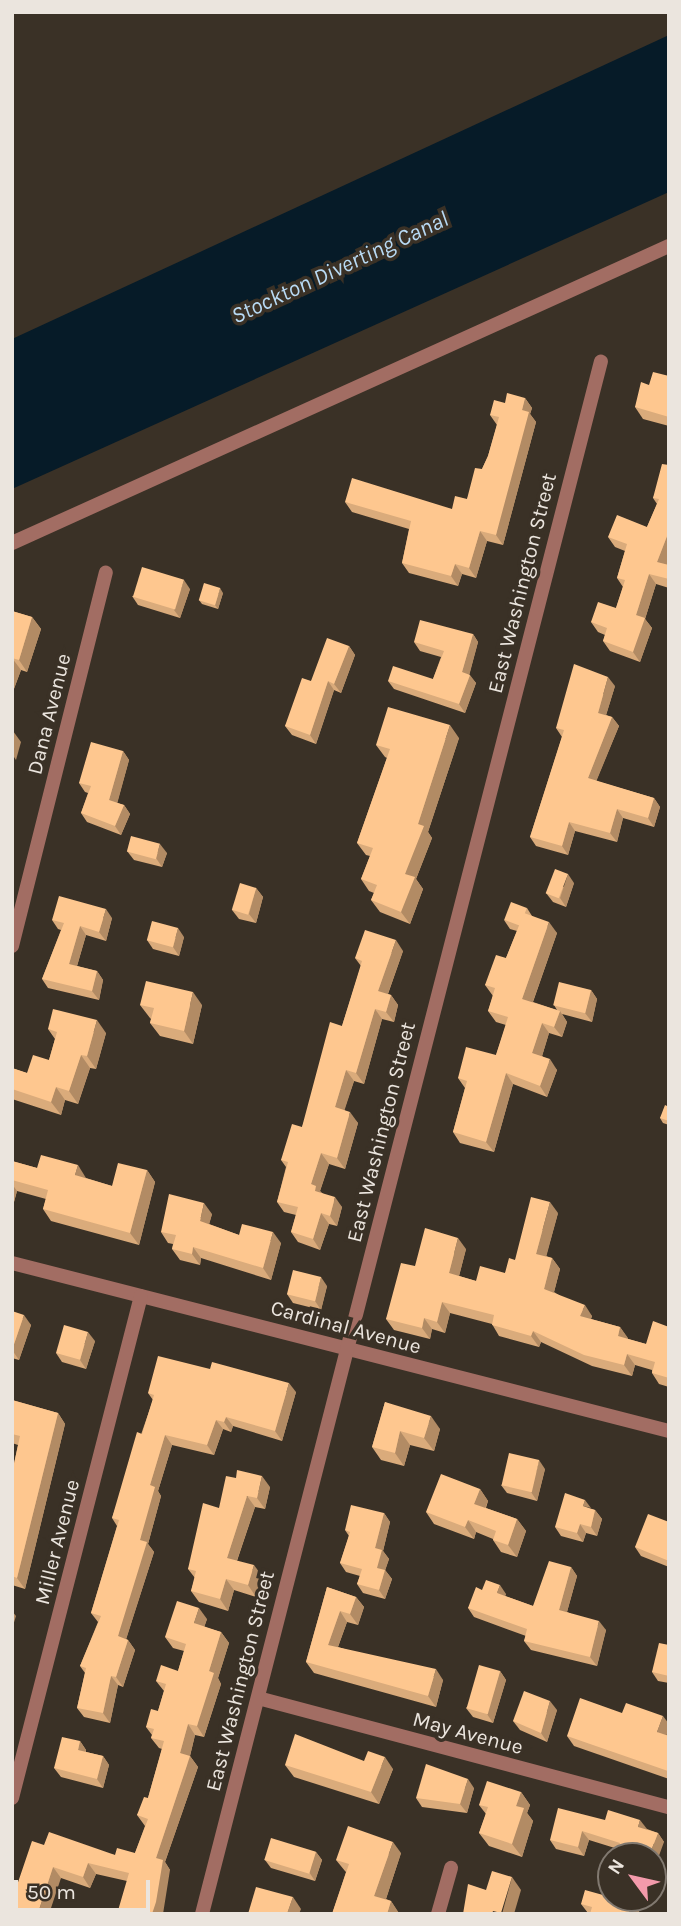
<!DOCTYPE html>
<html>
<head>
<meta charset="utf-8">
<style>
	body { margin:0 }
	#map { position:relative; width:681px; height:1926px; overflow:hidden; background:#3a3126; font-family:Karla,sans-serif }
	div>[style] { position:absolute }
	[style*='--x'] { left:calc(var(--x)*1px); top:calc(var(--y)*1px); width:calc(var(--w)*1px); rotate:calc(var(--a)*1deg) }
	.water>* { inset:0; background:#061b28 }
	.street>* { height:14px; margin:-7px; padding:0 7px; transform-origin:7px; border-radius:7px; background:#a26d63 }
	.wall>* { inset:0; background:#daab7b }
	.shaded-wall>* { inset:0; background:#b28b64 }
	.building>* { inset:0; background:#fec78f; transform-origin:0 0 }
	span { translate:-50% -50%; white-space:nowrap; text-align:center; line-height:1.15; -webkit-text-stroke:7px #3a3126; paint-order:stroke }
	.street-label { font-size:21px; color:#ebe5de }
	.water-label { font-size:23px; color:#b8daf4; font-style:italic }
	.frame { position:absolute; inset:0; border:14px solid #ebe5de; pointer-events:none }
	.north { position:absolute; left:597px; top:1842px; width:70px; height:70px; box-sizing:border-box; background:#3a3126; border:2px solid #817970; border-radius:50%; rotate:303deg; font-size:19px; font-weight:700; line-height:28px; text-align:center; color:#ebe5de }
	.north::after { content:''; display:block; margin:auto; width:24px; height:32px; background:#f39aab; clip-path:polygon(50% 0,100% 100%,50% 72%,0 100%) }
	.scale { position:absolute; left:14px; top:1880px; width:136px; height:32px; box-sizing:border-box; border:4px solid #ebe5de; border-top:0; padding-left:9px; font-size:21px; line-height:24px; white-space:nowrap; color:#ebe5de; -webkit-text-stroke:5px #3a3126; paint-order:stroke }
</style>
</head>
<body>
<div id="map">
	<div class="water">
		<div style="clip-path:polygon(669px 35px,669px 192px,12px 489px,12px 339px)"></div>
	</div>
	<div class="street">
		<div style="--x:12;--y:543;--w:721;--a:-24.33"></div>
		<div style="--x:12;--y:946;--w:385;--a:-75.9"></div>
		<div style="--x:12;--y:1263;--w:678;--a:14.34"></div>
		<div style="--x:258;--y:1698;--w:425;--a:14.9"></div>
		<div style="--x:12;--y:1798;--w:518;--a:-75.59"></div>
		<div style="--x:202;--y:1914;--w:1603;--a:-75.59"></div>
		<div style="--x:438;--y:1914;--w:48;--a:-74.2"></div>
	</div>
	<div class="wall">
		<div style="clip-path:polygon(669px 376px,669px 426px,643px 419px,635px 407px,649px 385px)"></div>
		<div style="clip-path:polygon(525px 398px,532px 408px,530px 414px,536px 422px,503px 545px,487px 541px,476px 578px,462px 574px,458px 586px,409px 573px,402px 563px,409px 529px,352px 512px,345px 502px,452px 509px,467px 499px,482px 469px,488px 456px,497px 425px,490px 415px,505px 403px)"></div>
		<div style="clip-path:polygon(669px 465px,669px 560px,667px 564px,669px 565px,669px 588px,656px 584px,645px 619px,652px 628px,640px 662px,610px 651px,603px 641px,605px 635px,598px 632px,591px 622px,616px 608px,623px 587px,617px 578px,625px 551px,615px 547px,608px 537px,647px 527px,657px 504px,653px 498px)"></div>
		<div style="clip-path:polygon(190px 589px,180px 618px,138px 605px,132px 596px)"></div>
		<div style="clip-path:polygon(223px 593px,218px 609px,202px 604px,199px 600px)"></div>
		<div style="clip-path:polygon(12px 611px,32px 617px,41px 629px,27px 672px,21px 670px,12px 694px)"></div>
		<div style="clip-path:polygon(473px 634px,478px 642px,469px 675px,476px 683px,465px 713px,394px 689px,388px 681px,433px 679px,441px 657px,420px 651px,414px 642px)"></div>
		<div style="clip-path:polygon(349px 646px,355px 655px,341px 693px,334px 690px,316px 744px,292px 735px,285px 726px,311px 681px)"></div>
		<div style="clip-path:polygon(615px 686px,606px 715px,612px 717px,619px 726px,596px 781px,654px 798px,660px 807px,654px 827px,623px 818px,617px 842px,575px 831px,568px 855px,536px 846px,530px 837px,562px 737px,556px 728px)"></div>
		<div style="clip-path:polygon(459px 738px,428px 832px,432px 838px,416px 879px,423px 889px,410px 924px,380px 912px,371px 900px,374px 893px,369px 891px,361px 879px,370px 856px,366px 855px,357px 843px,387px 758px,385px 757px,376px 745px)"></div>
		<div style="clip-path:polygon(123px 751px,129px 760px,117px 803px,124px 805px,130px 814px,121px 835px,87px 822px,81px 813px,88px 793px,85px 792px,79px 783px)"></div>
		<div style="clip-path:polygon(127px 851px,167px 853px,162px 867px,134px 860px)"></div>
		<div style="clip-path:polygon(574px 883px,566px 907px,553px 902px,546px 893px)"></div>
		<div style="clip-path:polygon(256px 888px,263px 897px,256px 923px,239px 919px,232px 910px)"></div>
		<div style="clip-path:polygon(527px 908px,532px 916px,557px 933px,533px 1002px,557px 1010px,554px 1005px,591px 990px,597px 999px,592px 1022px,562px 1014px,567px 1022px,562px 1037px,549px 1033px,542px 1056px,557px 1070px,547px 1097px,513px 1084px,494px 1152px,460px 1143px,453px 1132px,465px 1088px,458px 1078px,496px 1055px,506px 1025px,496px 1022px,488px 1011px,493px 996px,485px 985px,506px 958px,517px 931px,510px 929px,504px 920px)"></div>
		<div style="clip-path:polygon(112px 918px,106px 941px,86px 935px,77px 966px,97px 971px,103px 980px,99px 1000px,48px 988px,42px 979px,61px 930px,58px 929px,52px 920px)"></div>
		<div style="clip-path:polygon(184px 937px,179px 956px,153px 949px,147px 940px)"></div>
		<div style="clip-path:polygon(403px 951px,388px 994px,391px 995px,398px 1005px,394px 1022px,382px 1019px,364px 1084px,354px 1081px,344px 1110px,358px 1123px,345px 1169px,329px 1164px,320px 1191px,322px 1193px,342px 1207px,337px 1226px,329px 1224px,320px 1250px,298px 1242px,291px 1232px,296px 1215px,284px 1212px,277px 1202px,286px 1167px,281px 1160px,302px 1127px,342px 1026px,361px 966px,355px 958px)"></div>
		<div style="clip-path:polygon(140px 1005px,202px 1005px,193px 1044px,160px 1036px,150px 1023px,151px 1019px,150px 1018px)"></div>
		<div style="clip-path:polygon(48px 1029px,106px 1033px,96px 1069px,90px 1068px,78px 1104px,65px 1100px,61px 1115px,12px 1099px,12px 1068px,27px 1073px,49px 1060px,55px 1039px)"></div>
		<div style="clip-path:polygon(669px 1107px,669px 1125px,663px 1123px,660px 1118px)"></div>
		<div style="clip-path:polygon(12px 1161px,37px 1168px,86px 1178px,112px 1186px,147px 1170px,155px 1182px,139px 1245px,51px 1221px,43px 1209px,46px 1199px,17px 1191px,12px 1209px)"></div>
		<div style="clip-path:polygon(558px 1213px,546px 1256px,552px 1258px,560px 1269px,554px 1292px,592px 1316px,591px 1319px,620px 1327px,628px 1339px,646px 1344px,669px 1327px,669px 1387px,659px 1384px,652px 1373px,652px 1370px,635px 1365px,632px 1376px,592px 1366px,541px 1342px,539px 1347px,499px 1336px,492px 1324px,450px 1313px,445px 1333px,432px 1329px,430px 1339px,394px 1330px,386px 1319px,415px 1266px,466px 1249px,459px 1276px,476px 1281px,505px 1273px,515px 1260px)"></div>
		<div style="clip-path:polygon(212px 1214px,209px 1224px,239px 1235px,281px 1243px,271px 1280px,201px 1258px,200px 1265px,180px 1260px,172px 1249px,173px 1244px,168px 1243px,161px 1232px)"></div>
		<div style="clip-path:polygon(327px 1286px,321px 1310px,293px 1303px,287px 1294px)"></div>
		<div style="clip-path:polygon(12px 1311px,31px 1325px,19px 1360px,12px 1358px)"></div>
		<div style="clip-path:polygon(95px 1341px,86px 1369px,62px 1362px,56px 1353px)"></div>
		<div style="clip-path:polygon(296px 1392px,282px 1441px,233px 1426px,231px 1432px,223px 1429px,214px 1455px,172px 1445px,158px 1491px,161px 1496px,148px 1544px,154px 1552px,126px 1639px,128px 1640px,135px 1650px,123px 1687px,118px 1685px,110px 1723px,84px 1717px,77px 1708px,85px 1673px,80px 1666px,98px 1622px,91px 1613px,117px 1526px,112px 1518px,153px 1400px,148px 1393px)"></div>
		<div style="clip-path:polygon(12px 1400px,58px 1413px,65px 1424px,25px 1589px,12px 1585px,12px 1473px,18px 1445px,12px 1443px)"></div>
		<div style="clip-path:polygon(385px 1402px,440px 1429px,434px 1451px,410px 1445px,404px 1466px,381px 1460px,372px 1447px)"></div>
		<div style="clip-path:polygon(545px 1469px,537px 1501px,507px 1493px,501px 1485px)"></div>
		<div style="clip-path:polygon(270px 1487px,265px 1509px,255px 1507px,237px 1561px,262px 1576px,256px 1597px,234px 1590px,228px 1611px,199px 1602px,191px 1591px,195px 1578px,188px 1569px,219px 1508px)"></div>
		<div style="clip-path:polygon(480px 1489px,488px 1501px,486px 1508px,517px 1519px,526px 1531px,517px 1557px,501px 1552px,493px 1540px,493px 1539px,476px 1532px,474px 1539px,434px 1524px,426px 1512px)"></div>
		<div style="clip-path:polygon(591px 1509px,595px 1510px,602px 1519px,597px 1536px,586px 1533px,583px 1542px,561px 1536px,555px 1527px)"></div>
		<div style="clip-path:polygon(384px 1513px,390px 1522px,383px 1551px,389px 1559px,385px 1570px,392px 1579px,385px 1599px,363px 1593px,357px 1584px,360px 1576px,346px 1572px,340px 1563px,349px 1536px,345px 1530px)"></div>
		<div style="clip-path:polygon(669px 1522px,669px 1567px,641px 1556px,635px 1547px)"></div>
		<div style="clip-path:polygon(571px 1567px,577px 1576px,567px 1612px,606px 1630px,597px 1666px,531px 1650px,524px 1641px,526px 1636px,474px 1617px,468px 1608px,482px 1590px,506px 1594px,505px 1596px,533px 1606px)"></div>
		<div style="clip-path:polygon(327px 1587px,356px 1597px,364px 1607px,358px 1625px,347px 1622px,338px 1647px,443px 1680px,436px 1707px,314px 1673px,306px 1662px)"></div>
		<div style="clip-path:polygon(207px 1619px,204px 1627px,221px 1632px,229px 1643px,218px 1678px,221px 1684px,204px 1737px,195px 1735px,190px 1756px,198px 1767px,165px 1862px,170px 1870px,127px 1881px,96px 1874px,90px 1888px,61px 1878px,12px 1914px,44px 1845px,115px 1855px,135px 1853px,145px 1826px,137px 1815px,148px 1798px,162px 1749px,159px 1748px,151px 1738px,152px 1735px,146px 1727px,158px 1711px,164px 1691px,156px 1681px,178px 1671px,184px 1651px,173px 1648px,165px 1637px)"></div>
		<div style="clip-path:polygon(669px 1645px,669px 1683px,658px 1681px,652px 1672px)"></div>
		<div style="clip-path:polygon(500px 1671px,506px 1680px,493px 1723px,473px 1717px,466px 1708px)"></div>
		<div style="clip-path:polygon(557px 1710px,547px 1742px,520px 1730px,513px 1721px)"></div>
		<div style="clip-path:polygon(667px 1735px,669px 1736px,669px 1779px,574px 1746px,567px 1736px)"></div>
		<div style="clip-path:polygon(80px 1741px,86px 1750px,86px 1752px,103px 1756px,109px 1765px,103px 1788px,61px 1777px,54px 1768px)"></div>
		<div style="clip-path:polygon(364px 1761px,393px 1769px,379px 1804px,294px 1777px,285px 1765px)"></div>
		<div style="clip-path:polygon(474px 1788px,467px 1813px,422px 1807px,416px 1798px)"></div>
		<div style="clip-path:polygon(521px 1792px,530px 1805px,527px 1813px,533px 1821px,522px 1857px,489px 1846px,479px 1833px,486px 1814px,479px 1805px)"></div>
		<div style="clip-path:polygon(605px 1820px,647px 1829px,658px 1833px,664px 1842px,618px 1849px,589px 1840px,584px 1856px,556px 1849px,550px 1840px)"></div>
		<div style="clip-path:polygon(316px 1852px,322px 1860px,315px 1881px,271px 1868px,265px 1860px)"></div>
		<div style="clip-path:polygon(401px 1853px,386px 1899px,391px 1901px,399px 1914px,332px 1914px,346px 1872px,345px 1871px,336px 1860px)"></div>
		<div style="clip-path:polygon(603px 1895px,611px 1898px,643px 1898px,638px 1914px,588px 1913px,581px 1904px)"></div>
	</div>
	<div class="shaded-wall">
		<div style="clip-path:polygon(525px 398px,532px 408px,530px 414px,536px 422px,503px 545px,496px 535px,522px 410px)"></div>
		<div style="clip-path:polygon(480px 531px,487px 541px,476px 578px,469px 568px)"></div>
		<div style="clip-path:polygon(669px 531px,669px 560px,664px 572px,657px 562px)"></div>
		<div style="clip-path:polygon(455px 564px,462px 574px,458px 586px,451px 576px)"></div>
		<div style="clip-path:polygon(649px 574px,656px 584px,645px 619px,652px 628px,640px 662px,633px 652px,636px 615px)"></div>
		<div style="clip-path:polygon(184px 580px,190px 589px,180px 618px,174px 610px)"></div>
		<div style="clip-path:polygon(220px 588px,223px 593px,218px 609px,215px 605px)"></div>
		<div style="clip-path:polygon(32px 617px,41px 629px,27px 672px,19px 660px)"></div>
		<div style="clip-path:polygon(473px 634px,478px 642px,468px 680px,462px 672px)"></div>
		<div style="clip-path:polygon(349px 646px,355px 655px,341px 693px,334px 684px)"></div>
		<div style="clip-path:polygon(12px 658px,21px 670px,12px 694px)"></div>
		<div style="clip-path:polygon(470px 675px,476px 683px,465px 713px,459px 704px)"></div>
		<div style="clip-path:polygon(608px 677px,615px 686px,604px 722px,598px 713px)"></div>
		<div style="clip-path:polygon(328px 681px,334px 690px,316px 744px,310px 735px)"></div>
		<div style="clip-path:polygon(612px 717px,619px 726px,594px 787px,588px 778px)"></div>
		<div style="clip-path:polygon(450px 725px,459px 738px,428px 832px,432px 838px,416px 879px,423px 889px,410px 924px,401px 912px,405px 874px,418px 824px)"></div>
		<div style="clip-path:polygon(13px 731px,21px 742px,16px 760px,12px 754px,12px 736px)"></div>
		<div style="clip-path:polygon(123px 751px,129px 760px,116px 808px,109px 800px)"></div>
		<div style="clip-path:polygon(654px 798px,660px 807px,654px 827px,648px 818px)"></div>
		<div style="clip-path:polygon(124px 805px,130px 814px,121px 835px,115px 826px)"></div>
		<div style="clip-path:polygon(617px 809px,623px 818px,617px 842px,610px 833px)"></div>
		<div style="clip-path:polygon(569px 822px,575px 831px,568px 855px,562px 846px)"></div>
		<div style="clip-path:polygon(160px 844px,167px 853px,162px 867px,156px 858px)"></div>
		<div style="clip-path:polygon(568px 874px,574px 883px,566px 907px,560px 898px)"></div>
		<div style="clip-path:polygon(256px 888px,263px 897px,256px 923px,249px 914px)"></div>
		<div style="clip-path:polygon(106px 909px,112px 918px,106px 941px,99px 932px)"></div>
		<div style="clip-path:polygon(549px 922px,557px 933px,530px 1010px,522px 999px)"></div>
		<div style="clip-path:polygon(80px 926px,86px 935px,75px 973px,69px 964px)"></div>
		<div style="clip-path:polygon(178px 928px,184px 937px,179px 956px,173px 947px)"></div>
		<div style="clip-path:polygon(396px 940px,403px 951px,385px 1002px,378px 991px)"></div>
		<div style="clip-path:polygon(97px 971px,103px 980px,99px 1000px,92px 991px)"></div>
		<div style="clip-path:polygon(591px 990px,597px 999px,592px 1022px,585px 1013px)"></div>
		<div style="clip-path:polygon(193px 992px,202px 1005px,193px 1044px,184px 1031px)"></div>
		<div style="clip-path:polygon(391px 995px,398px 1005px,394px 1022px,386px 1012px)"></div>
		<div style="clip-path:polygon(375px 1009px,382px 1019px,364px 1084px,356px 1073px)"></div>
		<div style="clip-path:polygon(560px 1011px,567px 1022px,562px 1037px,554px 1027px)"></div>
		<div style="clip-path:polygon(97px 1020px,106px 1033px,96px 1069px,87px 1056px)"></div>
		<div style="clip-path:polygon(542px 1023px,549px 1033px,540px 1063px,532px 1053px)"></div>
		<div style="clip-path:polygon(81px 1055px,90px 1068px,78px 1104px,69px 1091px)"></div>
		<div style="clip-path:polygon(550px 1059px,557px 1070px,547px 1097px,540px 1086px)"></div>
		<div style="clip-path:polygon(346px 1070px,354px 1081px,342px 1118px,335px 1107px)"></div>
		<div style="clip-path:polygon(506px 1073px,513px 1084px,494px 1152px,486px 1142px)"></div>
		<div style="clip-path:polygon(56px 1087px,65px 1100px,61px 1115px,51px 1102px)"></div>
		<div style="clip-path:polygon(350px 1112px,358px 1123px,345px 1169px,337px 1158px)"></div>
		<div style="clip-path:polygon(321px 1153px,329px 1164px,320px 1191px,324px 1196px,315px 1191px,311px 1184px)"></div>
		<div style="clip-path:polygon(78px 1165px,86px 1178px,84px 1187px,75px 1175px)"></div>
		<div style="clip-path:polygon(147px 1170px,155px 1182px,139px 1245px,130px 1233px)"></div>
		<div style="clip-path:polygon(12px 1184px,17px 1191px,12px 1209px)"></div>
		<div style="clip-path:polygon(335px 1197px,342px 1207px,337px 1226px,330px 1216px)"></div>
		<div style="clip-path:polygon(550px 1202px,558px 1213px,544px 1265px,536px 1254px)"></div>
		<div style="clip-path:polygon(204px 1203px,212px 1214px,207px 1232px,200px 1221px)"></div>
		<div style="clip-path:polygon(321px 1213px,329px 1224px,320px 1250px,313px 1239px)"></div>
		<div style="clip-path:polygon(273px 1232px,281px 1243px,271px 1280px,263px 1268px)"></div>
		<div style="clip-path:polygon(458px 1238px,466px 1249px,457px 1284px,449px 1273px)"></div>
		<div style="clip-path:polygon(193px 1247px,201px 1258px,200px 1265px,192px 1254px)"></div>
		<div style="clip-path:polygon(552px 1258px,560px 1269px,552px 1300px,544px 1289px)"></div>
		<div style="clip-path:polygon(321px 1277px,327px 1286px,321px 1310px,315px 1301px)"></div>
		<div style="clip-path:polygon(442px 1302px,450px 1313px,445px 1333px,437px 1322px)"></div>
		<div style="clip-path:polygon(585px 1305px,592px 1316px,588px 1327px,580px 1316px)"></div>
		<div style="clip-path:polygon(24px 1315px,31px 1325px,19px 1360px,12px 1350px)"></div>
		<div style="clip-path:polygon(424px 1318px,432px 1329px,430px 1339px,422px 1328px)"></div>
		<div style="clip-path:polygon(620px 1327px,628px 1338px,625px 1347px,618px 1336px)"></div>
		<div style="clip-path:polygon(533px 1331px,541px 1342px,539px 1347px,531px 1336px)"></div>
		<div style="clip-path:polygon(88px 1332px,95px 1341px,86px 1369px,80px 1360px)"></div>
		<div style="clip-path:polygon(627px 1354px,635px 1365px,632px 1376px,624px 1365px)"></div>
		<div style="clip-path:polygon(289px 1383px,296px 1392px,282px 1441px,275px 1431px)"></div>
		<div style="clip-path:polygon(58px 1413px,65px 1424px,25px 1589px,17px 1578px)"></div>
		<div style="clip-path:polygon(431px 1416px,440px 1429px,434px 1451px,424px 1438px)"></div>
		<div style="clip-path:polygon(226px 1417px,233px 1426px,231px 1432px,224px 1422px)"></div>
		<div style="clip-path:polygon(216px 1420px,223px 1429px,214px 1455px,207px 1445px)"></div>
		<div style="clip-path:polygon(400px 1431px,410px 1445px,404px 1466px,395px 1453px)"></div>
		<div style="clip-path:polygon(165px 1435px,172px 1445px,158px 1491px,161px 1496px,148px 1544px,154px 1552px,124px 1646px,118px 1636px,140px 1540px,150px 1485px)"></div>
		<div style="clip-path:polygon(539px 1460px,545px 1469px,537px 1501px,531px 1492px)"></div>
		<div style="clip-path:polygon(262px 1476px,270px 1487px,265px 1509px,257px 1498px)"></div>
		<div style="clip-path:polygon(480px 1489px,488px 1501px,482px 1516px,474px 1504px)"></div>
		<div style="clip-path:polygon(247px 1496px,255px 1507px,234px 1569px,227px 1558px)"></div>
		<div style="clip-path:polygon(585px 1500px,591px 1508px,583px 1506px)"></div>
		<div style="clip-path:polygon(595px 1510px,602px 1519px,597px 1536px,591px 1527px)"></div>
		<div style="clip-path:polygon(384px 1513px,390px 1522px,383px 1551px,389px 1559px,383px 1577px,377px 1568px,375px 1548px)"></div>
		<div style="clip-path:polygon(517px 1519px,526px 1531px,517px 1557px,508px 1545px)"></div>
		<div style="clip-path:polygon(468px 1520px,476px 1532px,474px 1539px,465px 1527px)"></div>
		<div style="clip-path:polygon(580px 1524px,586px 1533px,583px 1542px,577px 1533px)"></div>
		<div style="clip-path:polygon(254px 1565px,262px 1576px,256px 1597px,248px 1585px)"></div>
		<div style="clip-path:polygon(571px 1567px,577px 1576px,565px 1619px,559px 1610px)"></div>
		<div style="clip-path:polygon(385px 1570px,392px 1579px,385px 1599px,379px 1590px)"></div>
		<div style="clip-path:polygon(226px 1579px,234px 1590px,228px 1611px,220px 1599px)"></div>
		<div style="clip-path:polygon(500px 1585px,506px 1594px,503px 1602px,497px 1593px)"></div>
		<div style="clip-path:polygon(356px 1597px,364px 1607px,358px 1625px,350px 1614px)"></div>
		<div style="clip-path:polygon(199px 1608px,207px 1619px,202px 1634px,194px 1623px)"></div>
		<div style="clip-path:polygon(12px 1611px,16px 1616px,12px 1629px)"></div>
		<div style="clip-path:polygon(340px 1611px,347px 1622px,335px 1655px,328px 1645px)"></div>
		<div style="clip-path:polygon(599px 1621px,606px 1630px,597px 1666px,590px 1657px)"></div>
		<div style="clip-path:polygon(221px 1632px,229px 1643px,218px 1678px,221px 1684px,204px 1737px,197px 1726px,209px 1671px)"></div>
		<div style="clip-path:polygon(128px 1640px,135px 1650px,123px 1687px,116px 1677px)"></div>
		<div style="clip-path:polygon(436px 1669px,443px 1680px,436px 1707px,428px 1696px)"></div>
		<div style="clip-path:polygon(500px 1671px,506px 1680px,493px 1723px,487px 1714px)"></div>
		<div style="clip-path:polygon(111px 1676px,118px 1685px,110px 1723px,103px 1713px)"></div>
		<div style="clip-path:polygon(550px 1701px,557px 1710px,547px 1742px,541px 1733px)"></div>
		<div style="clip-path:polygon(663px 1716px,669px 1724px,669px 1729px,664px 1742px,657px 1732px)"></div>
		<div style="clip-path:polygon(188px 1724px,195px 1735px,188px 1764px,180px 1753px)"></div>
		<div style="clip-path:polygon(80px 1741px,86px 1750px,84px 1759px,78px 1750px)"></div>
		<div style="clip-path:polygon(103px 1756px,109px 1765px,103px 1788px,97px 1779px)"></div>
		<div style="clip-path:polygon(190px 1756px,198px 1767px,165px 1862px,170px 1870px,163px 1914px,152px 1914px,156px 1858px)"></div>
		<div style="clip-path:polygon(385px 1757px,393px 1769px,379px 1804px,371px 1792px)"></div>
		<div style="clip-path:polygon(468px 1779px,474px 1788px,467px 1813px,460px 1804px)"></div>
		<div style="clip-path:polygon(521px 1792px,530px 1805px,527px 1813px,533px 1821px,522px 1857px,512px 1844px,516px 1806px)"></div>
		<div style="clip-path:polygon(640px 1820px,647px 1829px,645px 1836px,638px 1827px)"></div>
		<div style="clip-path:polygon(582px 1831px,589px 1840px,584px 1856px,578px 1847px)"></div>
		<div style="clip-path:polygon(658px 1833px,664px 1842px,653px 1872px,653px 1856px,649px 1856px)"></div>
		<div style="clip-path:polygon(393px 1842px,401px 1853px,383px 1908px,374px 1896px)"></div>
		<div style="clip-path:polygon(316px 1852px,322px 1860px,315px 1881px,309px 1872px)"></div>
		<div style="clip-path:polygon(88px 1863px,96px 1874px,90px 1888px,83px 1877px)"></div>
		<div style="clip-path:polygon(53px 1867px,61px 1878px,49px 1914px,39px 1910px)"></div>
		<div style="clip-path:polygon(512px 1877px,521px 1890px,514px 1914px,502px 1914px)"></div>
		<div style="clip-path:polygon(293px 1897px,301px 1909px,299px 1914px,287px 1914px)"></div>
		<div style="clip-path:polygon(634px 1898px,643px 1898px,638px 1914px,628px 1914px)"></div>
		<div style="clip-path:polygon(391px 1901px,399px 1913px,399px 1914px,387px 1914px)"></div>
	</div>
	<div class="building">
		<div style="clip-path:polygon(653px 372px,669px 376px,669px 417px,635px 407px,641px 382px,649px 385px)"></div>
		<div style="clip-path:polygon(507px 393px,525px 398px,522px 410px,529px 412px,496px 535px,480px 531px,469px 568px,455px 564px,451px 576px,402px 563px,411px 521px,345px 502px,352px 478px,452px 509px,455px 496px,467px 499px,475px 468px,482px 469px,488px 456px,499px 417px,490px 415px,494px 400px,505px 403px)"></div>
		<div style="clip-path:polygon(662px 464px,669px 465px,669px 531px,657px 562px,669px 565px,669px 579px,649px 574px,636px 615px,645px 618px,633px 652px,603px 641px,607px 628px,591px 622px,598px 602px,616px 608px,625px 580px,617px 578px,627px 544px,608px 537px,617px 515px,647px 527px,659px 499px,653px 498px)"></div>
		<div style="left:142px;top:567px;width:44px;height:31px;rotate:17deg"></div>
		<div style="left:204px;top:583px;width:17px;height:18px;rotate:17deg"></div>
		<div style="clip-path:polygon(12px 611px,32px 617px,19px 660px,12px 658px)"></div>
		<div style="clip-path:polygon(420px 620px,473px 634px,462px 672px,470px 675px,459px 704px,388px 681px,393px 666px,433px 679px,444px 651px,414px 642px)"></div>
		<div style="clip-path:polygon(327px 638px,349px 646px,334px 684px,328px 681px,310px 735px,285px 726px,302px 678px,311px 681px)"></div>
		<div style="clip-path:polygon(574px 664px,608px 677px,598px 713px,612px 717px,588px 778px,654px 798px,648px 818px,617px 809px,610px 833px,569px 822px,562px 846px,530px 837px,564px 730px,556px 728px)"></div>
		<div style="clip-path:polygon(388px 707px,450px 725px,418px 824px,424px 826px,405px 874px,415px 877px,401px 912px,371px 900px,377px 885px,361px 879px,373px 848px,357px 843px,390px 749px,376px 745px)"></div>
		<div style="clip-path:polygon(91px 742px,123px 751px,109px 800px,124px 805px,115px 826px,81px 813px,91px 786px,79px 783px)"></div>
		<div style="left:131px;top:836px;width:30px;height:16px;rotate:15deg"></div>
		<div style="left:555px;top:869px;width:14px;height:26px;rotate:21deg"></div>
		<div style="left:240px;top:883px;width:17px;height:28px;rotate:17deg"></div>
		<div style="clip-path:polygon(59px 896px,106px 909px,99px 932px,80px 926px,69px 964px,97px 971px,92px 991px,42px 979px,64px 923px,52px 920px)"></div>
		<div style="left:511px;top:902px;width:17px;height:19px;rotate:21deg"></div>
		<div style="clip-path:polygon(524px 913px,549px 922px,522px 999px,560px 1011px,554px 1027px,542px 1023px,532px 1053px,550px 1059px,540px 1086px,506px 1073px,486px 1142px,453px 1132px,467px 1081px,458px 1078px,466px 1047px,496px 1055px,508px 1017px,488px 1011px,495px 988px,485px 985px,496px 955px,506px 958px)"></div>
		<div style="left:152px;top:921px;width:27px;height:20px;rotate:15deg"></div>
		<div style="clip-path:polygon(365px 930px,396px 940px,378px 991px,391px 995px,386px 1012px,375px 1009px,356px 1073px,346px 1070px,335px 1107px,350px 1112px,337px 1158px,321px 1153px,311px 1184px,316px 1186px,315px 1191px,335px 1197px,330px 1216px,321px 1213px,313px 1239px,291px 1232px,298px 1207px,277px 1202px,288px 1162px,281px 1160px,292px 1124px,302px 1127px,330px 1022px,342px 1026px,362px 961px,355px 958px)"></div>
		<div style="clip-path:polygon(146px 981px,193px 992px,184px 1031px,150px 1023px,154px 1008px,140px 1005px)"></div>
		<div style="left:559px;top:982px;width:33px;height:24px;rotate:14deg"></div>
		<div style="clip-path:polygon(53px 1009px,97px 1020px,87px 1056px,81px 1055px,69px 1091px,56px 1087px,51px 1102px,12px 1089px,12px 1068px,27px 1073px,33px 1055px,49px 1060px,57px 1032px,48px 1029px)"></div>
		<div style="clip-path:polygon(665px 1105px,669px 1107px,669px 1121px,660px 1118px)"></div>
		<div style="clip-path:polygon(41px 1155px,78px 1165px,75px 1175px,112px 1186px,118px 1163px,147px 1170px,130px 1233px,43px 1209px,48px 1190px,12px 1180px,12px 1161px,37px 1168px)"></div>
		<div style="clip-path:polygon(169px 1194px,204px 1203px,200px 1221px,239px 1235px,242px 1224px,273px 1232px,263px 1268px,193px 1247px,192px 1254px,172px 1249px,176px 1235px,161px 1232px)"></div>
		<div style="clip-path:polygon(531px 1197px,550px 1202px,536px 1254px,552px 1258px,544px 1289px,585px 1305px,580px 1316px,620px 1327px,618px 1336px,646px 1344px,653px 1321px,669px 1327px,669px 1378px,652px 1373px,655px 1362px,627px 1354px,624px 1365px,584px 1355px,533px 1331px,531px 1336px,492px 1325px,494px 1315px,442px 1302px,437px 1322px,424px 1318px,422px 1328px,386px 1319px,401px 1263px,415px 1266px,425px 1228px,458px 1238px,449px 1273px,476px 1281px,480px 1266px,505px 1273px,509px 1258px,515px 1260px)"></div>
		<div style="left:293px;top:1270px;width:29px;height:25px;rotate:14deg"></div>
		<div style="clip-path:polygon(12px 1311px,24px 1315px,12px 1350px)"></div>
		<div style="left:64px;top:1325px;width:25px;height:29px;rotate:16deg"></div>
		<div style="clip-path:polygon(158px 1356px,210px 1369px,212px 1362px,289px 1383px,275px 1431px,226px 1417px,224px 1422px,216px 1420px,207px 1445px,165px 1435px,150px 1485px,155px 1487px,140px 1540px,147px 1542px,118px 1636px,128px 1640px,116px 1677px,111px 1676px,103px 1713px,77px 1708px,86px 1668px,80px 1666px,101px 1616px,91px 1613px,119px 1520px,112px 1518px,137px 1432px,142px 1434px,154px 1395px,148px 1393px)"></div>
		<div style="clip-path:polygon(12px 1400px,58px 1413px,17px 1578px,12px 1576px,12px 1473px,20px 1436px,12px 1434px)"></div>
		<div style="clip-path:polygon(385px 1402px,431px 1416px,424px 1438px,400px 1431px,395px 1453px,372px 1447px)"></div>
		<div style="left:509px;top:1453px;width:31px;height:33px;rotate:13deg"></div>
		<div style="clip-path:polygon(237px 1470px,262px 1476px,257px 1498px,247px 1496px,227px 1558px,254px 1565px,248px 1585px,226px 1579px,220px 1599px,191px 1591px,196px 1571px,188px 1569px,203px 1503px,219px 1508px,226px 1476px,236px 1478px)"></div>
		<div style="clip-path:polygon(441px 1474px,480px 1489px,474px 1504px,517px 1519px,508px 1545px,493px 1540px,496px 1531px,468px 1520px,465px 1527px,426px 1512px)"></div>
		<div style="clip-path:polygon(565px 1493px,585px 1500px,583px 1506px,595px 1510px,591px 1527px,580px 1524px,577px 1533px,555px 1527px)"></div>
		<div style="clip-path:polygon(351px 1505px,384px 1513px,375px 1548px,382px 1550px,377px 1568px,385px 1570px,379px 1590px,357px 1584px,362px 1569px,340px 1563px,350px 1532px,345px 1530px)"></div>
		<div style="clip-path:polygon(648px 1514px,669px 1522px,669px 1561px,635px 1547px)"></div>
		<div style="clip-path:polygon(549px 1561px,571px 1567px,559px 1610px,599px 1621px,590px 1657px,524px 1641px,527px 1629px,468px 1608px,476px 1587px,482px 1590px,486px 1580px,500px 1585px,497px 1593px,533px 1606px)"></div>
		<div style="clip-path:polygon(327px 1587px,356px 1597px,350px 1614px,340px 1611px,328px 1645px,436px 1669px,428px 1696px,306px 1662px)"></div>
		<div style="clip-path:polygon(177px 1601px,199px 1608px,194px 1623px,221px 1632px,209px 1671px,214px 1673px,197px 1726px,188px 1724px,180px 1753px,190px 1756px,156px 1858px,163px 1860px,156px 1902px,152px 1914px,117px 1914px,129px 1873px,88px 1863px,83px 1877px,53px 1867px,39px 1910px,51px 1914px,12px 1914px,12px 1900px,32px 1841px,44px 1845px,49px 1832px,115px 1855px,117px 1848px,135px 1853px,148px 1819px,137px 1815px,144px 1797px,148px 1798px,164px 1741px,151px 1738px,154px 1729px,146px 1727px,151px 1709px,158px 1711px,166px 1684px,156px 1681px,161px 1665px,178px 1671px,186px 1644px,165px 1637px)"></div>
		<div style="clip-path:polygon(659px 1643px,669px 1645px,669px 1676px,652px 1672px)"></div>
		<div style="left:479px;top:1665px;width:22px;height:45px;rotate:16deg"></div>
		<div style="clip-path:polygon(524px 1691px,550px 1701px,541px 1733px,513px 1721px)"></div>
		<div style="clip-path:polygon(580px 1698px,622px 1713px,626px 1703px,663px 1716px,657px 1732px,669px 1736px,669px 1768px,668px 1771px,567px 1736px)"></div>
		<div style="clip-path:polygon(295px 1734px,364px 1761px,368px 1751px,385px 1757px,371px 1792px,285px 1765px)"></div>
		<div style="clip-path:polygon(62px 1737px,80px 1741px,78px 1750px,103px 1756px,97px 1779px,54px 1768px)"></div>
		<div style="clip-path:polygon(426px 1764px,468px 1779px,460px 1804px,416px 1798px)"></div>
		<div style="clip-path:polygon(487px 1781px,521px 1792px,516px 1806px,524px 1808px,512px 1844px,479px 1833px,488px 1807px,479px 1805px)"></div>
		<div style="clip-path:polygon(558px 1808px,605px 1820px,608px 1810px,640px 1820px,638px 1827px,658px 1833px,649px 1856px,616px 1856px,620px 1843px,582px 1831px,578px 1847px,550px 1840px)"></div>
		<div style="clip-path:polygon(348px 1826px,393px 1842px,374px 1896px,391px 1901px,387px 1914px,332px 1914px,349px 1864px,336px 1860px)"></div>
		<div style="left:271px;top:1838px;width:47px;height:23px;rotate:17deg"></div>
		<div style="clip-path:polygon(611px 1870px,611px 1898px,634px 1898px,628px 1914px,590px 1914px,592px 1907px,581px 1904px,585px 1890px,603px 1895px)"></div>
		<div style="clip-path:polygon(492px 1871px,512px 1877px,501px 1913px,493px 1911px,492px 1914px,463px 1914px,468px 1884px,486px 1890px)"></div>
		<div style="clip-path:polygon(256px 1887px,293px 1897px,287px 1914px,248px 1914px)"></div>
	</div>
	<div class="street-label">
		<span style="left:522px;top:583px;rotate:-76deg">East Washington Street</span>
		<span style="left:49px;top:714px;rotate:-76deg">Dana Avenue</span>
		<span style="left:381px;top:1132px;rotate:-76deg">East Washington Street</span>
		<span style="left:346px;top:1327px;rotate:15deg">Cardinal Avenue</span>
		<span style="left:57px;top:1542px;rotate:-76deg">Miller Avenue</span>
		<span style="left:240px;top:1681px;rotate:-76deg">East Washington Street</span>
		<span style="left:468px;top:1733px;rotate:15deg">May Avenue</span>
	</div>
	<div class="water-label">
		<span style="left:340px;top:268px;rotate:-25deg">Stockton Diverting Canal</span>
	</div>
	<div class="frame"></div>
	<div class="north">N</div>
	<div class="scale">50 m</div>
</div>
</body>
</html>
